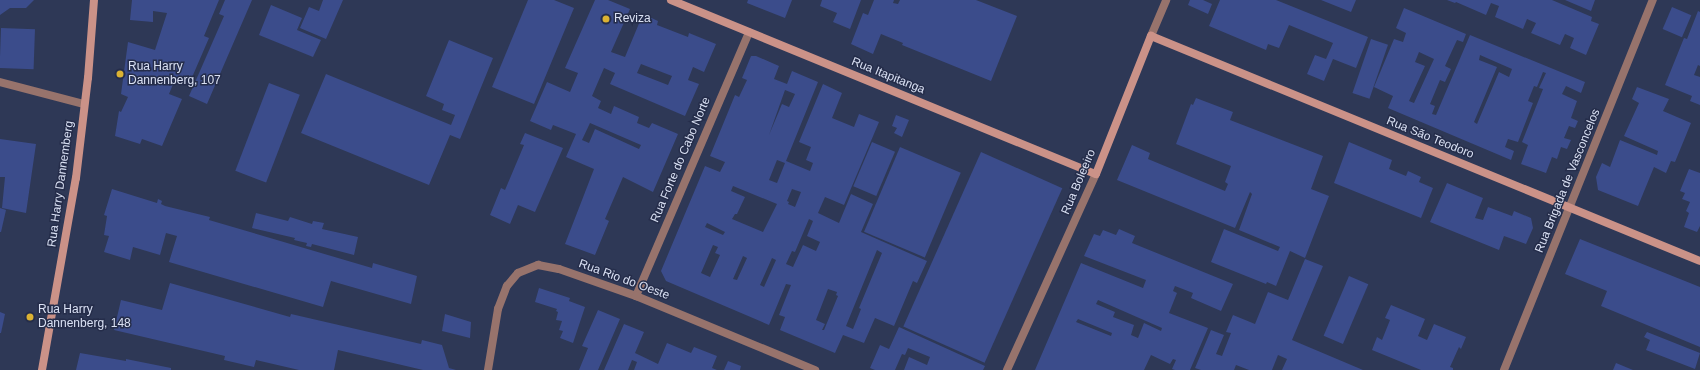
<!DOCTYPE html>
<html>
<head>
<meta charset="utf-8">
<style>
	body { margin:0 }
	#map { position:relative; width:1700px; height:370px; overflow:hidden; background:#2e3856; font-family:Helvetica,sans-serif }
	div>[style] { position:absolute }
	[style*='--x'] { left:calc(var(--x)*1px); top:calc(var(--y)*1px); width:calc(var(--w)*1px); rotate:calc(var(--a)*1deg) }
	.building>* { inset:0; background:#3b4c8b; transform-origin:0 0 }
	.lane>* { height:8px; margin:-4px; padding:0 4px; transform-origin:4px; border-radius:4px; background:#97736c }
	.street>* { height:8px; margin:-4px; padding:0 4px; transform-origin:4px; border-radius:4px; background:#97736c }
	.secondary>* { height:8px; margin:-4px; padding:0 4px; transform-origin:4px; border-radius:4px; background:#cb9288 }
	.dots>* { width:11px; height:11px; translate:-50% -50%; box-sizing:border-box; border:2px solid #252d4a; border-radius:50% }
	span { translate:-50% -50%; white-space:nowrap; text-align:center; line-height:1.15; -webkit-text-stroke:3px #252d4a; paint-order:stroke }
	.poi-label { font-size:12px; color:#dae1f4 }
	.left { translate:0 -50%; text-align:left }
	.street-label { font-size:12px; color:#dae1f4 }
</style>
</head>
<body>
<div id="map">
	<div class="building">
		<div style="clip-path:polygon(0 0,34px 0,26px 8px,10px 8px,0 15px)"></div>
		<div style="clip-path:polygon(132px 0,219px 0,204px 36px,209px 38px,190px 82px,176px 77px,169px 94px,182px 99px,162px 146px,142px 139px,140px 144px,115px 136px,119px 111px,121px 112px,128px 97px,121px 94px,128px 42px,155px 50px,167px 13px,153px 11px,153px 22px,130px 20px)"></div>
		<div style="clip-path:polygon(225px 0,252px 0,207px 104px,189px 96px,224px 16px,219px 14px)"></div>
		<div style="clip-path:polygon(323px 0,343px 0,326px 39px,300px 28px,309px 7px,319px 11px)"></div>
		<div style="clip-path:polygon(528px 0,554px 0,574px 8px,534px 104px,492px 87px)"></div>
		<div style="clip-path:polygon(evenodd,595px 0,608px 0,630px 9px,611px 52px,625px 57px,643px 14px,658px 21px,657px 25px,688px 37px,689px 33px,716px 44px,704px 72px,693px 67px,688px 80px,699px 84px,685px 116px,610px 84px,615px 73px,604px 68px,592px 96px,601px 101px,598px 108px,611px 114px,614px 106px,639px 117px,637px 123px,649px 128px,652px 123px,678px 134px,653px 192px,623px 177px,605px 219px,609px 221px,595px 255px,565px 244px,594px 169px,566px 157px,576px 134px,553px 125px,551px 130px,530px 121px,547px 82px,570px 92px,578px 73px,565px 68px,595px 0,641px 64px,672px 76px,668px 85px,637px 73px,641px 64px,595px 0,590px 123px,641px 145px,639px 149px,595px 129px,589px 143px,582px 140px,590px 123px)"></div>
		<div style="clip-path:polygon(748px 0,792px 0,785px 18px,747px 3px)"></div>
		<div style="clip-path:polygon(822px 0,861px 0,850px 29px,833px 22px,837px 13px,820px 6px)"></div>
		<div style="clip-path:polygon(874px 0,894px 0,893px 3px,898px 4px,900px 0,976px 0,1017px 16px,991px 81px,902px 45px,903px 43px,881px 34px,873px 54px,851px 44px,863px 13px,868px 15px)"></div>
		<div style="clip-path:polygon(1190px 0,1203px 0,1212px 4px,1208px 14px,1188px 5px)"></div>
		<div style="clip-path:polygon(1220px 0,1276px 0,1368px 37px,1356px 68px,1333px 59px,1324px 81px,1307px 74px,1315px 55px,1326px 59px,1333px 43px,1289px 25px,1279px 48px,1268px 44px,1266px 50px,1209px 26px)"></div>
		<div style="clip-path:polygon(1321px 0,1356px 0,1351px 12px)"></div>
		<div style="clip-path:polygon(1447px 0,1552px 0,1592px 17px,1591px 21px,1599px 24px,1586px 55px,1570px 48px,1574px 38px,1565px 34px,1560px 45px,1531px 33px,1536px 23px,1527px 19px,1523px 29px,1495px 17px,1499px 6px,1491px 3px,1486px 15px,1456px 2px,1455px 3px)"></div>
		<div style="clip-path:polygon(1565px 0,1595px 0,1591px 11px)"></div>
		<div style="clip-path:polygon(271px 5px,302px 18px,297px 30px,321px 40px,313px 57px,259px 35px)"></div>
		<div style="left:1672px;top:7px;width:21px;height:24px;rotate:23deg"></div>
		<div style="clip-path:polygon(evenodd,1404px 8px,1466px 34px,1463px 42px,1457px 40px,1445px 66px,1451px 69px,1445px 82px,1440px 80px,1430px 104px,1435px 106px,1432px 114px,1436px 115px,1470px 35px,1585px 82px,1581px 93px,1566px 86px,1562px 94px,1577px 101px,1571px 118px,1578px 121px,1575px 128px,1569px 126px,1564px 138px,1571px 140px,1567px 149px,1561px 147px,1557px 159px,1552px 157px,1546px 173px,1521px 164px,1528px 145px,1522px 142px,1543px 89px,1539px 88px,1546px 73px,1543px 72px,1537px 87px,1534px 86px,1528px 101px,1533px 103px,1518px 142px,1508px 139px,1505px 147px,1514px 151px,1511px 160px,1388px 108px,1393px 96px,1374px 87px,1394px 39px,1403px 42px,1406px 33px,1396px 28px,1404px 8px,1419px 52px,1434px 59px,1414px 103px,1409px 101px,1425px 66px,1415px 62px,1419px 52px,1404px 8px,1480px 55px,1512px 69px,1509px 77px,1499px 72px,1477px 124px,1474px 122px,1497px 67px,1479px 60px,1480px 55px)"></div>
		<div style="clip-path:polygon(1698px 11px,1700px 12px,1700px 66px,1698px 65px,1694px 75px,1700px 77px,1700px 105px,1690px 101px,1692px 96px,1665px 85px,1684px 38px,1687px 39px)"></div>
		<div style="left:1px;top:28px;width:34px;height:40px;rotate:2deg"></div>
		<div style="left:1371px;top:39px;width:18px;height:57px;rotate:19deg"></div>
		<div style="clip-path:polygon(449px 40px,493px 58px,460px 139px,450px 135px,429px 185px,301px 133px,326px 74px,451px 125px,455px 115px,442px 110px,444px 104px,426px 96px)"></div>
		<div style="clip-path:polygon(evenodd,751px 56px,756px 56px,779px 66px,774px 79px,787px 84px,792px 71px,818px 82px,786px 161px,810px 171px,813px 163px,806px 160px,811px 147px,799px 142px,823px 84px,842px 93px,832px 118px,854px 127px,859px 114px,879px 122px,844px 205px,825px 197px,818px 213px,839px 223px,851px 194px,873px 204px,861px 232px,927px 261px,917px 283px,913px 281px,894px 326px,875px 318px,864px 343px,843px 335px,835px 353px,780px 330px,785px 317px,779px 315px,791px 285px,786px 284px,769px 325px,666px 281px,661px 271px,705px 166px,720px 172px,725px 162px,710px 156px,735px 95px,739px 97px,747px 80px,742px 78px,751px 56px,785px 90px,795px 94px,789px 107px,782px 104px,769px 135px,785px 90px,751px 56px,777px 160px,785px 163px,777px 183px,769px 180px,777px 160px,751px 56px,733px 186px,777px 204px,763px 232px,732px 219px,735px 214px,737px 214px,745px 197px,731px 191px,733px 186px,751px 56px,792px 189px,801px 192px,795px 207px,788px 204px,789px 202px,787px 201px,792px 189px,751px 56px,809px 219px,813px 221px,807px 236px,820px 242px,816px 251px,803px 245px,793px 267px,786px 264px,792px 251px,795px 252px,809px 219px,751px 56px,707px 223px,725px 232px,723px 235px,705px 227px,707px 223px,751px 56px,713px 245px,718px 247px,715px 253px,720px 255px,710px 277px,701px 273px,713px 245px,751px 56px,877px 250px,882px 253px,859px 308px,861px 309px,853px 329px,846px 326px,877px 250px,751px 56px,743px 256px,747px 258px,737px 280px,733px 279px,743px 256px,751px 56px,772px 258px,776px 260px,764px 287px,760px 285px,772px 258px,751px 56px,828px 289px,837px 292px,836px 295px,838px 296px,824px 330px,822px 330px,825px 324px,816px 320px,828px 289px)"></div>
		<div style="left:269px;top:83px;width:33px;height:94px;rotate:21deg"></div>
		<div style="clip-path:polygon(1637px 87px,1669px 99px,1663px 111px,1691px 123px,1675px 162px,1671px 161px,1666px 173px,1654px 167px,1638px 206px,1598px 190px,1596px 177px,1602px 163px,1610px 167px,1620px 140px,1657px 155px,1658px 151px,1624px 136px,1639px 103px,1632px 99px)"></div>
		<div style="clip-path:polygon(1196px 98px,1233px 112px,1230px 120px,1323px 156px,1311px 189px,1329px 196px,1305px 258px,1290px 251px,1276px 286px,1267px 282px,1266px 284px,1211px 262px,1224px 229px,1278px 251px,1280px 247px,1239px 230px,1252px 194px,1250px 192px,1235px 228px,1117px 180px,1132px 145px,1150px 153px,1148px 159px,1225px 191px,1228px 184px,1225px 182px,1231px 166px,1176px 144px,1191px 104px,1193px 105px)"></div>
		<div style="clip-path:polygon(896px 115px,909px 120px,902px 137px,894px 133px,897px 128px,892px 126px)"></div>
		<div style="clip-path:polygon(525px 133px,563px 148px,535px 212px,518px 205px,510px 224px,490px 215px,501px 188px,505px 190px,524px 145px,520px 144px)"></div>
		<div style="clip-path:polygon(0 139px,36px 144px,26px 213px,2px 208px,5px 177px,0 177px)"></div>
		<div style="left:872px;top:142px;width:25px;height:48px;rotate:23deg"></div>
		<div style="clip-path:polygon(1349px 142px,1392px 160px,1389px 169px,1406px 176px,1408px 171px,1421px 177px,1419px 182px,1433px 188px,1421px 218px,1334px 183px)"></div>
		<div style="left:900px;top:147px;width:66px;height:92px;rotate:23deg"></div>
		<div style="left:981px;top:152px;width:89px;height:191px;rotate:24deg"></div>
		<div style="clip-path:polygon(1689px 169px,1700px 173px,1700px 226px,1697px 232px,1684px 227px,1689px 213px,1686px 211px,1690px 202px,1682px 199px,1685px 193px,1680px 191px)"></div>
		<div style="clip-path:polygon(1447px 183px,1483px 198px,1475px 218px,1483px 220px,1488px 207px,1512px 216px,1514px 211px,1531px 218px,1533px 228px,1526px 244px,1504px 236px,1499px 250px,1430px 222px)"></div>
		<div style="clip-path:polygon(112px 189px,157px 203px,158px 199px,162px 201px,161px 204px,165px 206px,210px 217px,209px 220px,372px 268px,373px 263px,417px 276px,411px 304px,331px 281px,323px 307px,169px 262px,177px 236px,166px 233px,160px 255px,133px 247px,130px 260px,104px 252px,109px 236px,104px 235px,107px 216px,104px 215px)"></div>
		<div style="clip-path:polygon(0 208px,6px 210px,1px 232px,0 232px)"></div>
		<div style="clip-path:polygon(256px 213px,288px 221px,290px 217px,312px 224px,313px 221px,324px 223px,322px 229px,358px 237px,354px 255px,312px 244px,311px 247px,306px 246px,307px 243px,294px 240px,295px 238px,252px 228px)"></div>
		<div style="clip-path:polygon(evenodd,1119px 229px,1135px 236px,1132px 243px,1233px 284px,1221px 311px,1191px 298px,1193px 293px,1175px 286px,1173px 291px,1177px 293px,1169px 313px,1208px 328px,1190px 370px,1175px 370px,1172px 369px,1176px 360px,1173px 359px,1170px 364px,1151px 355px,1144px 370px,1035px 370px,1081px 263px,1143px 288px,1146px 280px,1084px 256px,1094px 234px,1100px 236px,1103px 230px,1116px 235px,1119px 229px,1098px 300px,1162px 328px,1161px 331px,1144px 323px,1138px 338px,1131px 335px,1134px 325px,1113px 317px,1115px 312px,1096px 304px,1098px 300px,1119px 229px,1078px 319px,1112px 333px,1111px 336px,1076px 322px,1078px 319px)"></div>
		<div style="clip-path:polygon(1580px 239px,1700px 287px,1700px 347px,1601px 306px,1607px 291px,1565px 274px)"></div>
		<div style="clip-path:polygon(1305px 259px,1323px 266px,1292px 340px,1363px 370px,1282px 370px,1287px 359px,1278px 355px,1272px 370px,1249px 370px,1236px 365px,1234px 370px,1201px 370px,1195px 368px,1211px 330px,1224px 335px,1216px 354px,1222px 356px,1231px 333px,1226px 332px,1233px 315px,1255px 324px,1268px 292px,1288px 300px)"></div>
		<div style="left:1349px;top:276px;width:21px;height:65px;rotate:23deg"></div>
		<div style="clip-path:polygon(170px 283px,290px 317px,291px 314px,421px 344px,422px 340px,442px 345px,449px 368px,456px 370px,423px 370px,338px 350px,334px 370px,299px 370px,256px 360px,254px 367px,224px 360px,225px 356px,114px 330px,121px 300px,162px 310px)"></div>
		<div style="clip-path:polygon(539px 288px,570px 298px,569px 301px,585px 307px,573px 343px,560px 338px,563px 331px,559px 330px,562px 321px,556px 320px,558px 312px,556px 311px,557px 309px,535px 302px)"></div>
		<div style="clip-path:polygon(1391px 305px,1425px 319px,1418px 336px,1427px 340px,1434px 324px,1466px 337px,1461px 349px,1459px 347px,1450px 367px,1453px 368px,1453px 370px,1421px 370px,1372px 350px,1377px 337px,1382px 340px,1390px 320px,1385px 318px)"></div>
		<div style="clip-path:polygon(598px 310px,620px 319px,598px 370px,579px 370px,588px 348px,582px 346px)"></div>
		<div style="clip-path:polygon(0 312px,5px 314px,1px 333px,0 333px)"></div>
		<div style="clip-path:polygon(445px 314px,471px 322px,470px 338px,442px 331px)"></div>
		<div style="clip-path:polygon(624px 324px,644px 332px,635px 353px,658px 364px,667px 343px,691px 353px,694px 347px,717px 356px,712px 368px,717px 370px,634px 370px,637px 362px,632px 360px,628px 370px,604px 370px)"></div>
		<div style="clip-path:polygon(899px 327px,985px 366px,983px 370px,904px 370px,909px 357px,927px 365px,930px 357px,908px 348px,905px 355px,902px 354px,895px 370px,875px 370px,870px 368px,880px 345px,889px 349px)"></div>
		<div style="clip-path:polygon(1647px 332px,1700px 353px,1695px 369px,1646px 350px,1650px 340px,1644px 337px)"></div>
		<div style="clip-path:polygon(80px 353px,126px 361px,126px 359px,171px 368px,171px 370px,76px 370px)"></div>
		<div style="clip-path:polygon(728px 361px,741px 366px,740px 370px,724px 370px)"></div>
		<div style="clip-path:polygon(1616px 363px,1633px 370px,1613px 370px)"></div>
	</div>
	<div class="lane">
		<div style="--x:0;--y:82;--w:87;--a:14.7"></div>
	</div>
	<div class="street">
		<div style="--x:1151;--y:36;--w:39;--a:-67"></div>
		<div style="--x:636;--y:296;--w:287;--a:-66.8"></div>
		<div style="--x:488;--y:370;--w:62;--a:-80.7"></div>
		<div style="--x:498;--y:309;--w:25;--a:-69"></div>
		<div style="--x:507;--y:286;--w:17;--a:-50"></div>
		<div style="--x:518;--y:273;--w:22;--a:-22"></div>
		<div style="--x:538;--y:265;--w:21;--a:11"></div>
		<div style="--x:559;--y:269;--w:82;--a:19.3"></div>
		<div style="--x:636;--y:296;--w:194;--a:22.5"></div>
		<div style="--x:1007;--y:370;--w:215;--a:-65.6"></div>
		<div style="--x:1504;--y:370;--w:399;--a:-68.1"></div>
	</div>
	<div class="secondary">
		<div style="--x:671;--y:0;--w:459;--a:22.3"></div>
		<div style="--x:1096;--y:174;--w:149;--a:-68.3"></div>
		<div style="--x:1151;--y:36;--w:593;--a:22.29"></div>
		<div style="--x:42;--y:370;--w:195;--a:-80"></div>
		<div style="--x:76;--y:178;--w:101;--a:-83.2"></div>
		<div style="--x:88;--y:78;--w:78;--a:-85.6"></div>
	</div>
	<div class="dots">
		<div style="left:606px;top:19px;background:#dbb233"></div>
		<div style="left:120px;top:74px;background:#dbb233"></div>
		<div style="left:30px;top:317px;background:#dbb233"></div>
	</div>
	<div class="poi-label">
		<span class="left" style="left:614px;top:19px">Reviza</span>
		<span class="left" style="left:128px;top:74px">Rua Harry<br>Dannenberg, 107</span>
		<span class="left" style="left:38px;top:317px">Rua Harry<br>Dannenberg, 148</span>
	</div>
	<div class="street-label">
		<span style="left:888px;top:76px;rotate:22deg">Rua Itapitanga</span>
		<span style="left:1430px;top:138px;rotate:22deg">Rua São Teodoro</span>
		<span style="left:681px;top:160px;rotate:-67deg">Rua Forte do Cabo Norte</span>
		<span style="left:1568px;top:181px;rotate:-68deg">Rua Brigada de Vasconcelos</span>
		<span style="left:1079px;top:182px;rotate:-67deg">Rua Boleeiro</span>
		<span style="left:61px;top:184px;rotate:-82deg">Rua Harry Dannemberg</span>
		<span style="left:624px;top:280px;rotate:20deg">Rua Rio do Oeste</span>
	</div>
</div>
</body>
</html>
